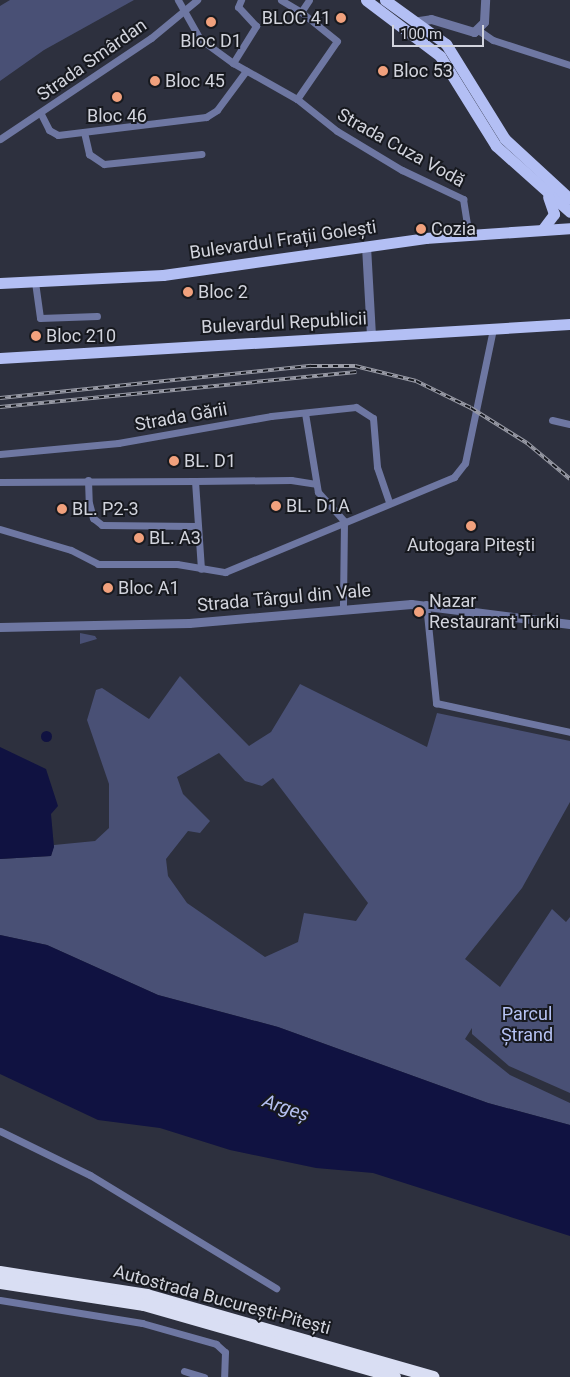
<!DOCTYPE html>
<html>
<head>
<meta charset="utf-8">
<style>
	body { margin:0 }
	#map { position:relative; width:570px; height:1377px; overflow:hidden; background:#2d303e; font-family:Roboto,sans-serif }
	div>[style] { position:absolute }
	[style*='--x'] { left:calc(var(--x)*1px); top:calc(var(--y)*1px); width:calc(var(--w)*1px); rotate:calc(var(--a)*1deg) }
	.green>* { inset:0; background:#495075 }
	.water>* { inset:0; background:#101241 }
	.round { border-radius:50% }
	.minor>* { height:7px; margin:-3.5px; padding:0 3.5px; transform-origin:3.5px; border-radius:3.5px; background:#6e77a2 }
	.tertiary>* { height:9px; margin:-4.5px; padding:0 4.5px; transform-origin:4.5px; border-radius:4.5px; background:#6e77a2 }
	.primary>* { height:11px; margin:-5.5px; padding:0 5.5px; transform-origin:5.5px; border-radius:5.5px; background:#b3bff4 }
	.motorway>* { height:12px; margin:-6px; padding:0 6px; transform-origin:6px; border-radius:6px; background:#d9def3 }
	.rail>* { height:4px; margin-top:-2px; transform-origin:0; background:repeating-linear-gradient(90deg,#17191f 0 5.5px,#999ba6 0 11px); box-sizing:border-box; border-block:1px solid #999ba6 }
	.dots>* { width:14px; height:14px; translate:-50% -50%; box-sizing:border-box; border:2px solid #17191f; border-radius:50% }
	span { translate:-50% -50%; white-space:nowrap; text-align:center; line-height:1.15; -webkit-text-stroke:4px #17191f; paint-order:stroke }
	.poi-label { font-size:18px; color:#d2d4dd }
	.right { translate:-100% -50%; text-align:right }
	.left { translate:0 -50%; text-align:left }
	.street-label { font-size:18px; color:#d2d4dd }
	.park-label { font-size:18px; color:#b6c2f3 }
	.water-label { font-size:19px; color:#b5c0f1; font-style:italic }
	.scale { position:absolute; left:392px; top:25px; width:92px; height:22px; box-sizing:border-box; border:2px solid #d2d4dd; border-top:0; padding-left:6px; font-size:15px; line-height:18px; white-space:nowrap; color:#d2d4dd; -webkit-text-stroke:4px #17191f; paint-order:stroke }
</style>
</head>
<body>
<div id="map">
	<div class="green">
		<div style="clip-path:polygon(10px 0,134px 0,44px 50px,0 81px,0 6px)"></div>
		<div style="clip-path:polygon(80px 633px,95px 636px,97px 639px,80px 644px)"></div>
		<div style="clip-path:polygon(evenodd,180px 676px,249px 746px,271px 732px,300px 684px,427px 747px,437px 713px,570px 741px,570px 802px,522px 888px,465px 959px,500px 987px,552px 909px,566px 922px,570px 917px,570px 1093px,509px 1066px,472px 1034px,472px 1028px,465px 1039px,510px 1075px,570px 1103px,570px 1125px,488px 1103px,278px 1027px,158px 995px,47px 945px,0 935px,0 859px,51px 856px,54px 845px,95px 841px,109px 828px,109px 784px,87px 720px,96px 690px,102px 688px,149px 719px,180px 676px,219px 753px,245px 781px,262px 786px,273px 778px,368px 903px,356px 921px,304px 913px,298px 942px,265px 957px,187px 903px,168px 876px,166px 859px,188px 831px,200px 833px,210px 821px,183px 794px,177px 777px,219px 753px)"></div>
	</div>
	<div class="water">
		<div class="round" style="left:40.5px;top:730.5px;width:11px;height:11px"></div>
		<div style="clip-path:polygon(0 747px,46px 769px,58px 806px,51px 814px,54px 847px,51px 856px,0 859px)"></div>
		<div style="clip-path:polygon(0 935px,47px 945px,158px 995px,278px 1027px,488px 1103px,570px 1125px,570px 1236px,373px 1173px,316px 1168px,230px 1150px,160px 1128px,98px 1120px,0 1074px)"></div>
	</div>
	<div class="minor">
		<div style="--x:178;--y:0;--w:45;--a:60.6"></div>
		<div style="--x:200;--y:39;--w:41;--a:36"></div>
		<div style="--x:233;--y:63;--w:73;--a:29.4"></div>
		<div style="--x:297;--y:99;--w:51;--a:38.7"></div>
		<div style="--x:337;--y:131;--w:76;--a:31"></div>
		<div style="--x:402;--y:170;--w:68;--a:25.4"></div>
		<div style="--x:463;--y:199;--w:36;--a:81"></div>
		<div style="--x:281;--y:0;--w:23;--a:31"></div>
		<div style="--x:478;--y:30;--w:18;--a:34"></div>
		<div style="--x:493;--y:40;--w:81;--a:18"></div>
		<div style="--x:233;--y:63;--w:44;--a:-58.1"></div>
		<div style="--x:256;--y:26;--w:26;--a:-133"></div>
		<div style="--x:238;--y:7;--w:8;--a:-67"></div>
		<div style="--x:297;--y:99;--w:70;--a:-55.4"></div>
		<div style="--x:337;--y:41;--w:46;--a:-141.1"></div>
		<div style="--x:301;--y:12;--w:14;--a:-56"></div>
		<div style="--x:41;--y:114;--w:18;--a:63"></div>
		<div style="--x:49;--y:130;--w:10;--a:29"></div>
		<div style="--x:58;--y:135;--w:149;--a:-6.9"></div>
		<div style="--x:206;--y:117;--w:13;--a:-32"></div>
		<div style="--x:217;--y:110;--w:49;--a:-53.4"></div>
		<div style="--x:84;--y:132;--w:23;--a:77"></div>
		<div style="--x:89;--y:154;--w:18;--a:34"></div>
		<div style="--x:104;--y:164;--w:98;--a:-5.9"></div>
		<div style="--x:0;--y:139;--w:182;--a:-33.8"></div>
		<div style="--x:151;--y:38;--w:60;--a:-39.6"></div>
		<div style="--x:35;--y:282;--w:36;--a:82"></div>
		<div style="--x:40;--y:318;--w:57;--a:-2"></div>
		<div style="--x:305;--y:413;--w:80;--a:80.7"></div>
		<div style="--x:318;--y:492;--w:39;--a:48"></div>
		<div style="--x:344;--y:521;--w:88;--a:90.7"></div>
		<div style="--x:552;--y:420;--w:18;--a:13"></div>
		<div style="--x:0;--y:454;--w:119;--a:-5.3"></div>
		<div style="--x:118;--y:443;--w:155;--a:-10"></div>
		<div style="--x:271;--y:416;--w:85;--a:-6"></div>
		<div style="--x:356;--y:407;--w:20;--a:33"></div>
		<div style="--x:373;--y:418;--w:49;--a:85.3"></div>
		<div style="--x:377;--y:467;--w:36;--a:71"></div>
		<div style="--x:88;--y:480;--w:23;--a:88"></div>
		<div style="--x:89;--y:503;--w:16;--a:75"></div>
		<div style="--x:93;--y:518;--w:11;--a:38"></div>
		<div style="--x:102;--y:525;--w:94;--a:0.6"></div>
		<div style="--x:195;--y:481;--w:96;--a:-0.6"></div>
		<div style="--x:291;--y:480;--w:25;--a:9"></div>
		<div style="--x:0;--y:482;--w:195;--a:-0.3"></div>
		<div style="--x:195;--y:481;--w:88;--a:86.1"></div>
		<div style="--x:0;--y:529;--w:74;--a:16.5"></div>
		<div style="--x:71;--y:550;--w:30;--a:27"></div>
		<div style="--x:98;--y:564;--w:79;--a:0"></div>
		<div style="--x:177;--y:564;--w:49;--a:9.5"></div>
		<div style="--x:225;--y:572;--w:248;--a:-22.5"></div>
		<div style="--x:454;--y:477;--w:18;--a:-52"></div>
		<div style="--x:465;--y:463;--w:137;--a:-78.2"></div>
		<div style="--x:426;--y:604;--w:100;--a:84.2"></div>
		<div style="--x:436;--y:703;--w:137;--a:12.2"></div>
		<div style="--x:0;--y:1131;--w:100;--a:26.1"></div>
		<div style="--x:90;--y:1175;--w:218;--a:31.3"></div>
		<div style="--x:0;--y:1300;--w:144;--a:9.2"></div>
		<div style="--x:142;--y:1323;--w:77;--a:15.8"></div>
		<div style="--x:216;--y:1344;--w:12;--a:42"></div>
		<div style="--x:225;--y:1352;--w:25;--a:92"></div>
		<div style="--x:184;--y:1371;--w:21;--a:17"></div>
	</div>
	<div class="tertiary">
		<div style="--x:419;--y:21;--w:12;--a:-9"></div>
		<div style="--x:431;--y:19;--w:45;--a:16.8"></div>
		<div style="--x:474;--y:32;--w:14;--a:-45"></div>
		<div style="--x:484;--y:22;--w:22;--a:-87"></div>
		<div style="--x:366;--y:246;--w:89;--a:86.8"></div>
		<div style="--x:0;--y:627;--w:189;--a:-1.2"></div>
		<div style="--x:189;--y:623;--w:223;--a:-4.9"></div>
		<div style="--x:411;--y:604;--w:160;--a:7.2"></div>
	</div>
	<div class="primary">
		<div style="--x:366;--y:0;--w:93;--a:37.1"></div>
		<div style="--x:440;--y:56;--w:106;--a:58.1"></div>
		<div style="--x:496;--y:146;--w:99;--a:41.7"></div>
		<div style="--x:385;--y:0;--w:75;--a:35.8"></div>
		<div style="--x:446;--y:44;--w:112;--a:58.2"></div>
		<div style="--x:505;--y:139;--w:88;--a:42.7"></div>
		<div style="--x:542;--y:230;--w:20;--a:-53"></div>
		<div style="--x:554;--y:214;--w:18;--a:-109"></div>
		<div style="--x:0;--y:283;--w:163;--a:-2.8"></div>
		<div style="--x:163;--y:275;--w:265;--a:-8"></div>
		<div style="--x:425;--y:238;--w:145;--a:-3.9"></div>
		<div style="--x:0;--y:358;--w:571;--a:-3.41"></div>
	</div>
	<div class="motorway">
		<div style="--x:0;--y:1272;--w:149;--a:8.9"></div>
		<div style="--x:147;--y:1295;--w:298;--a:16"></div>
		<div style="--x:0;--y:1283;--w:146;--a:8.7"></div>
		<div style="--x:144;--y:1305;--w:261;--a:16"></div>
	</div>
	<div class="rail">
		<div style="--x:0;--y:398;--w:313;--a:-5.9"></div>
		<div style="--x:311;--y:366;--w:44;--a:0"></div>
		<div style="--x:355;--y:366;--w:63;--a:13.8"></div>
		<div style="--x:416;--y:381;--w:61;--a:26.1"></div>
		<div style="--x:471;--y:408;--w:66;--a:32"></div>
		<div style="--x:527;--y:443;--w:56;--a:39.9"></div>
		<div style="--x:0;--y:407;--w:358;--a:-5.6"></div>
	</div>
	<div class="dots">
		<div style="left:341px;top:18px;background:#f1a17d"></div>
		<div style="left:211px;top:22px;background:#f1a17d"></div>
		<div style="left:383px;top:71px;background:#f1a17d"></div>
		<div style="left:155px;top:81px;background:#f1a17d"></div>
		<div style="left:117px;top:97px;background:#f1a17d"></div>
		<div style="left:421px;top:229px;background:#f1a17d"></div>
		<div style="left:188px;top:292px;background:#f1a17d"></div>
		<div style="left:36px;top:336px;background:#f1a17d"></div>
		<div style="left:174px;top:461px;background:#f1a17d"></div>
		<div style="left:276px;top:506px;background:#f1a17d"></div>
		<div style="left:62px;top:509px;background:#f1a17d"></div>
		<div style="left:471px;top:526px;background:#f1a17d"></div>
		<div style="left:139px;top:538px;background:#f1a17d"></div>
		<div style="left:108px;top:588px;background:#f1a17d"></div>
		<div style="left:419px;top:612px;background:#f1a17d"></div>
	</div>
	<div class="poi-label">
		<span class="right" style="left:331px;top:18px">BLOC 41</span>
		<span style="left:211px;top:41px">Bloc D1</span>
		<span class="left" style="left:393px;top:71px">Bloc 53</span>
		<span class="left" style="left:165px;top:81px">Bloc 45</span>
		<span style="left:117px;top:116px">Bloc 46</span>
		<span class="left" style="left:431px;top:229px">Cozia</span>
		<span class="left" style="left:198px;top:292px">Bloc 2</span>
		<span class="left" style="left:46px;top:336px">Bloc 210</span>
		<span class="left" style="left:184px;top:461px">BL. D1</span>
		<span class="left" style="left:286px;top:506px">BL. D1A</span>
		<span class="left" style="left:72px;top:509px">BL. P2-3</span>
		<span class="left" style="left:149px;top:538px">BL. A3</span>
		<span style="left:471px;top:545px">Autogara Pitești</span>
		<span class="left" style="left:118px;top:588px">Bloc A1</span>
		<span class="left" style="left:429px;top:612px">Nazar<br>Restaurant Turki</span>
	</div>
	<div class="street-label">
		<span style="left:92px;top:60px;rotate:-35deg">Strada Smârdan</span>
		<span style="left:401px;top:148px;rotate:29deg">Strada Cuza Vodă</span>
		<span style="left:283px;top:240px;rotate:-8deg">Bulevardul Frații Golești</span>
		<span style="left:284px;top:323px;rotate:-3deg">Bulevardul Republicii</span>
		<span style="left:181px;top:417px;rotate:-10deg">Strada Gării</span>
		<span style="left:284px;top:598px;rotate:-5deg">Strada Târgul din Vale</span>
		<span style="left:222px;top:1300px;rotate:15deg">Autostrada București-Pitești</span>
	</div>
	<div class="park-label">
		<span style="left:527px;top:1025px">Parcul<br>Ștrand</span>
	</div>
	<div class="water-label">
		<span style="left:286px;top:1108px;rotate:19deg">Argeș</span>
	</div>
	<div class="scale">100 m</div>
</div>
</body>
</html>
